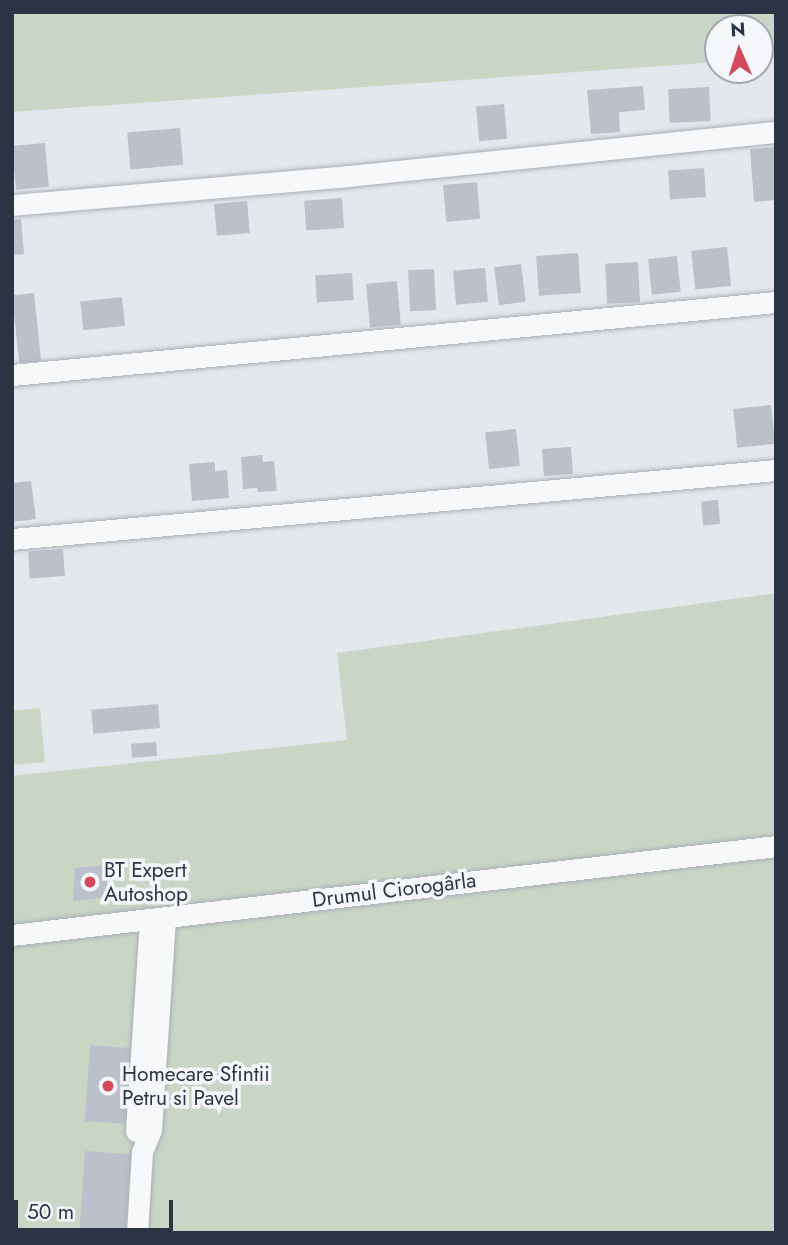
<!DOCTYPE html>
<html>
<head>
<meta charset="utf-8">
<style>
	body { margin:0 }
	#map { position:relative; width:788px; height:1245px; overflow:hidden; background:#e4e7ec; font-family:Jost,sans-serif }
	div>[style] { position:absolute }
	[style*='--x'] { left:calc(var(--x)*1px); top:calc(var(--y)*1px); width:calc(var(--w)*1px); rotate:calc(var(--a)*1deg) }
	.green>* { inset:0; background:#c9d6c5 }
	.building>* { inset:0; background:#bbc0ca; transform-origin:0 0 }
	.roads { filter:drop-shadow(0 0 2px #a9aeb7) drop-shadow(0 0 2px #a9aeb7) }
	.minor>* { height:21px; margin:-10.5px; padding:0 10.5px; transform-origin:10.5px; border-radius:10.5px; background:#f7f8fa }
	.dots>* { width:19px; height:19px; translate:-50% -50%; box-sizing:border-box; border:4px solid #f4f6f9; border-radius:50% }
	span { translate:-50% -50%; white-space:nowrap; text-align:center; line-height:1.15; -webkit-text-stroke:7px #f4f6f9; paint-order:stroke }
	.poi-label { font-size:21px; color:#2b3445 }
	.left { translate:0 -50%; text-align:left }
	.street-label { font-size:21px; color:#2b3445 }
	.frame { position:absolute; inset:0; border:14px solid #2b3445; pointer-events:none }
	.north { position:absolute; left:704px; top:14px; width:70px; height:70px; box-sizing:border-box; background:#f4f6f9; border:2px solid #a4a8b1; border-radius:50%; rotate:357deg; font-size:19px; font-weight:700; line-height:28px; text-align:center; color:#2b3445 }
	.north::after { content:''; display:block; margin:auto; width:24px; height:32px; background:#d1495b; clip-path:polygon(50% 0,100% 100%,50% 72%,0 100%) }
	.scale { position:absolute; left:14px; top:1200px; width:159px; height:32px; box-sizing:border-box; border:4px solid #2b3445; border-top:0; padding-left:9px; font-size:21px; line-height:24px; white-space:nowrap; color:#2b3445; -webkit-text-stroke:5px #f4f6f9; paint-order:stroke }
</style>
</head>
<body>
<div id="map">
	<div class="green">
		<div style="clip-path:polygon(12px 12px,776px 12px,776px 58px,760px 59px,760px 28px,718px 28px,718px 62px,12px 112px)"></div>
		<div style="clip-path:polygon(776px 593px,776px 1233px,12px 1233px,12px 776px,347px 740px,337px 653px)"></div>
		<div style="clip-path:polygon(40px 708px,45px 762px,12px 765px,12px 711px)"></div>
	</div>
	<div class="building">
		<div style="clip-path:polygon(643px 86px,645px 110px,619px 112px,620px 132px,591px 134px,587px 90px)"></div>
		<div style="left:709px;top:87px;width:34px;height:41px;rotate:87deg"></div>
		<div style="left:504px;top:104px;width:35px;height:28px;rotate:85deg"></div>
		<div style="left:180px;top:128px;width:37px;height:53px;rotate:85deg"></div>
		<div style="left:45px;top:143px;width:44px;height:33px;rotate:85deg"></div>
		<div style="clip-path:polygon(776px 147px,776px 200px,754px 202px,750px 149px)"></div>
		<div style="left:704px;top:168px;width:29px;height:36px;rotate:86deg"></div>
		<div style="left:477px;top:182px;width:37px;height:34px;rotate:85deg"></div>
		<div style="left:342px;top:198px;width:30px;height:38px;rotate:86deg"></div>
		<div style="left:247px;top:201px;width:32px;height:33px;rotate:85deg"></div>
		<div style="clip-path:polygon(21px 219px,24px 254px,12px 255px,12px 220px)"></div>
		<div style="left:727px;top:247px;width:39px;height:36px;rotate:84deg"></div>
		<div style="left:578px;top:253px;width:40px;height:42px;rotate:86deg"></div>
		<div style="left:677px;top:256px;width:36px;height:29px;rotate:84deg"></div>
		<div style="left:638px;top:262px;width:40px;height:33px;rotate:87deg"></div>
		<div style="left:521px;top:264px;width:38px;height:27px;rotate:83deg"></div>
		<div style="left:485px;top:268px;width:34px;height:32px;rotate:85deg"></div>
		<div style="left:434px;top:269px;width:41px;height:26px;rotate:87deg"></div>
		<div style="left:352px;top:273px;width:27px;height:37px;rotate:86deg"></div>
		<div style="left:397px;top:281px;width:44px;height:31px;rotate:85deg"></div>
		<div style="left:34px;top:293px;width:68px;height:22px;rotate:84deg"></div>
		<div style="left:122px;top:297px;width:29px;height:42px;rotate:84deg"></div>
		<div style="left:771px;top:405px;width:39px;height:38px;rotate:84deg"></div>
		<div style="left:516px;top:429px;width:37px;height:31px;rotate:84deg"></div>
		<div style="left:571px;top:447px;width:27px;height:29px;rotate:86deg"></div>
		<div style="clip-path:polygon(262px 455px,263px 462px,274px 461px,277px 491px,258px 492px,257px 488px,243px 489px,241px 457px)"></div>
		<div style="clip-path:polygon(215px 462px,215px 471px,227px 470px,229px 498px,192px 501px,189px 464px)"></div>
		<div style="clip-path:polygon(31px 481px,36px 519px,12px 522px,12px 483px)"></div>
		<div style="left:718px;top:500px;width:24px;height:17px;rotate:85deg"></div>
		<div style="left:63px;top:549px;width:27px;height:35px;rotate:86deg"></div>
		<div style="left:158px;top:704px;width:24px;height:67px;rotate:85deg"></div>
		<div style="left:156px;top:742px;width:14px;height:25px;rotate:86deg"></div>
		<div style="clip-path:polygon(106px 865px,108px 897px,73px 901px,75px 868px)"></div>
		<div style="left:130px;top:1048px;width:76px;height:40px;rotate:94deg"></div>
		<div style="left:85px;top:1151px;width:46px;height:82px;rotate:4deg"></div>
	</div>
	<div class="roads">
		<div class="minor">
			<div style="--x:12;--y:205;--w:337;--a:-4.9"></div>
			<div style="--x:348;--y:176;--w:430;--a:-5.9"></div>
			<div style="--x:12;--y:375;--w:767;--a:-5.46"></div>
			<div style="--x:12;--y:539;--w:767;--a:-5.16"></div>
			<div style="--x:12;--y:935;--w:769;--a:-6.64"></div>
			<div style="--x:136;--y:1131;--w:212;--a:-86.2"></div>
			<div style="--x:137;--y:1233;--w:81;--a:-86.5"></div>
			<div style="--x:142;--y:1152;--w:24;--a:-68"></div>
			<div style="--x:151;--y:1130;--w:213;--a:-86.2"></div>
		</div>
	</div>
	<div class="dots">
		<div style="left:90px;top:882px;background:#d1495b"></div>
		<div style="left:108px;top:1086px;background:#d1495b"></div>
	</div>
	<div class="poi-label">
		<span class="left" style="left:104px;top:882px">BT Expert<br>Autoshop</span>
		<span class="left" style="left:122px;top:1086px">Homecare Sfintii<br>Petru si Pavel</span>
	</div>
	<div class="street-label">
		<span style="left:394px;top:890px;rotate:-7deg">Drumul Ciorogârla</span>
	</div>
	<div class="frame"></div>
	<div class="north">N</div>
	<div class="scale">50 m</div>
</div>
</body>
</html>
